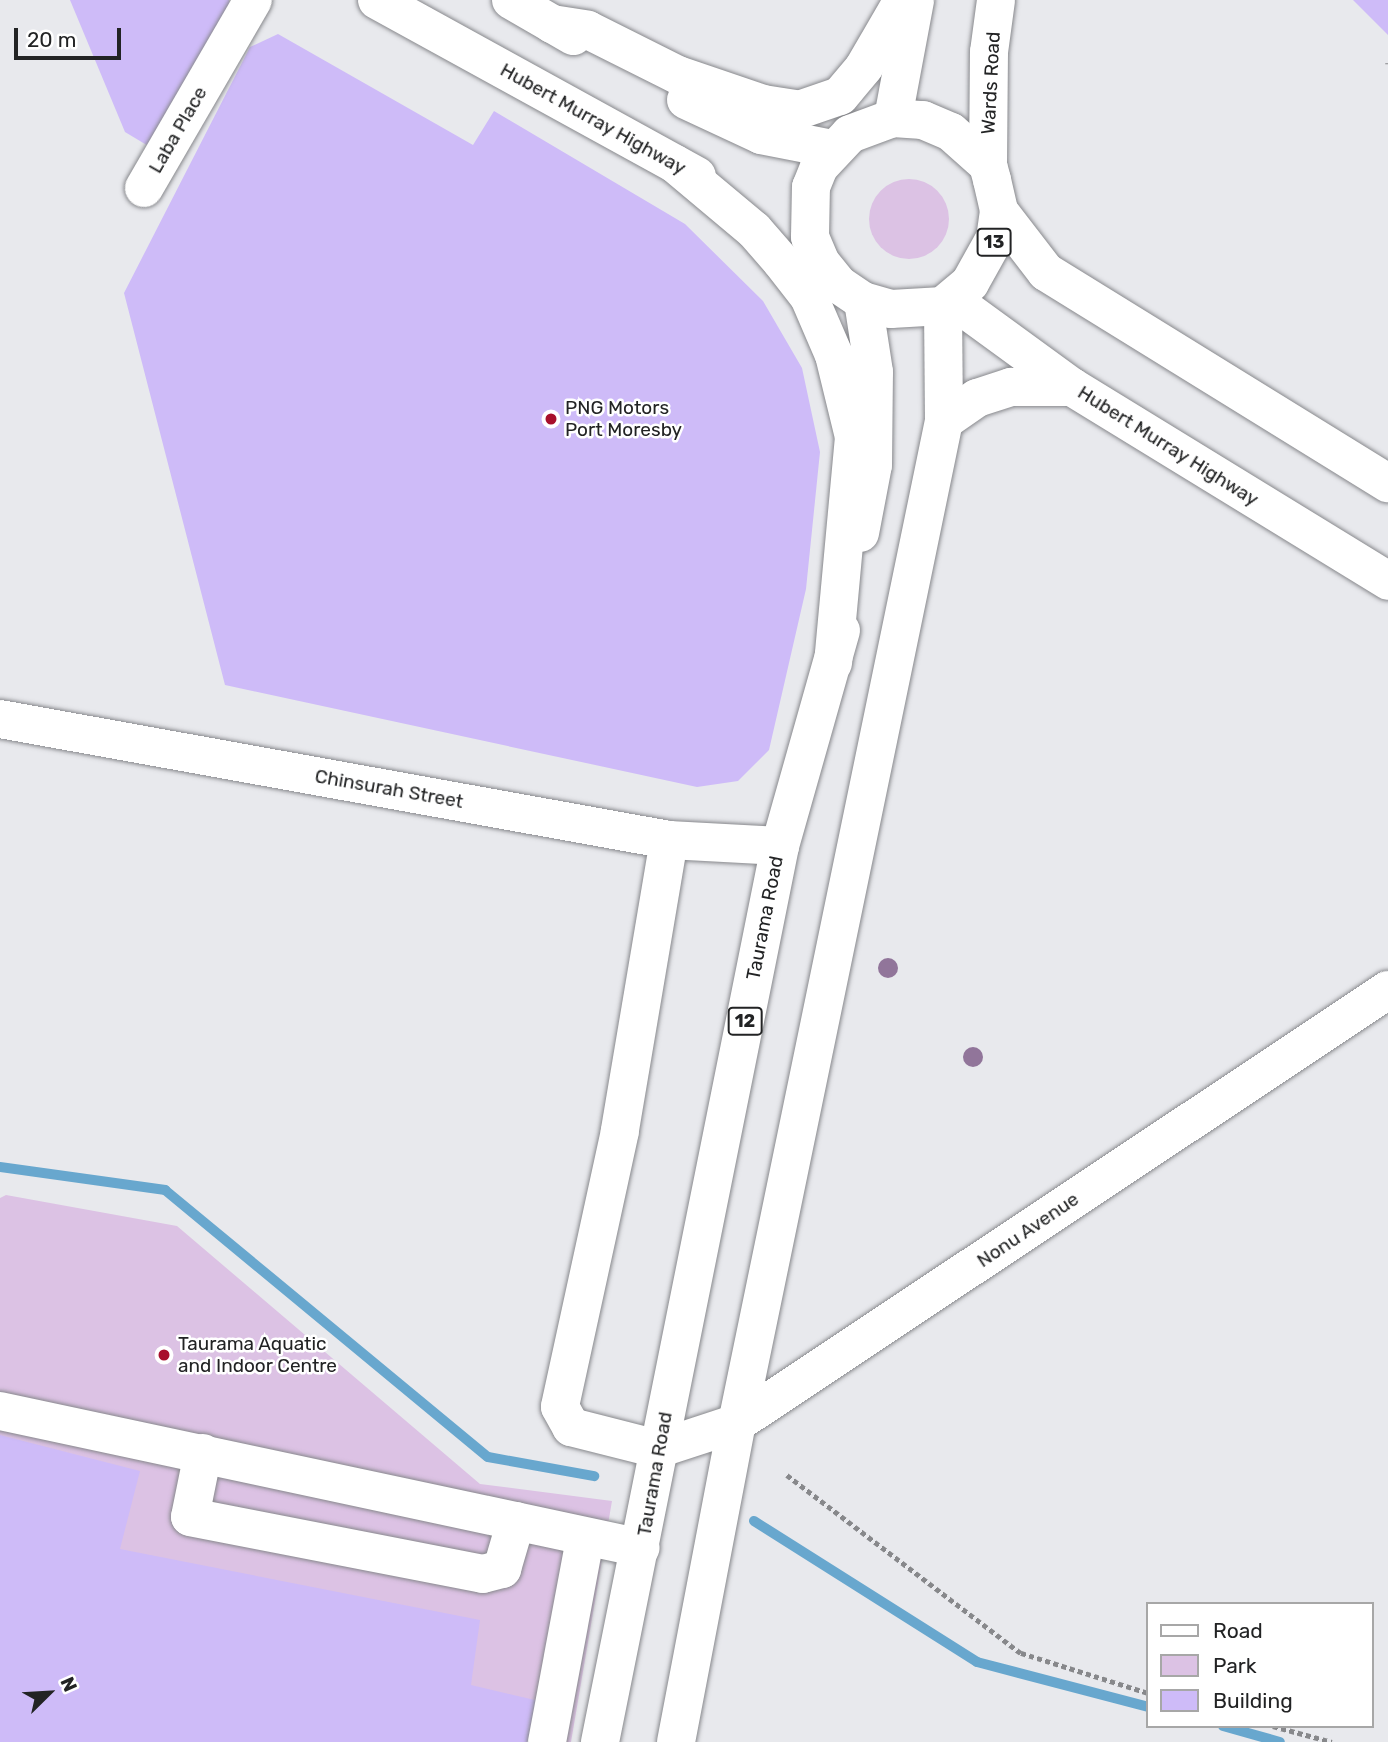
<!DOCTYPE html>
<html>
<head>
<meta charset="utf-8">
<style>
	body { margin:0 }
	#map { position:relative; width:1388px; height:1742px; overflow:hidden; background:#e8e9ed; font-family:Rubik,sans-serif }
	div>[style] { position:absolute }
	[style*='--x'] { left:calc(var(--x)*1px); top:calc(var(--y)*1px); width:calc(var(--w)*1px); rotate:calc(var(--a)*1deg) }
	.green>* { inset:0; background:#dcc2e4 }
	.round { border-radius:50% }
	.stream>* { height:10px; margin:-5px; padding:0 5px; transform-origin:5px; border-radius:5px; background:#68a7ce }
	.building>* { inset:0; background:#cebbf8 }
	.path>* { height:4.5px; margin-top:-2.25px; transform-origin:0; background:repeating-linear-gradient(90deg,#87888b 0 5px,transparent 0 8.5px) }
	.roads { filter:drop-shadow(0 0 2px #87888c) drop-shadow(0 0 2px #87888c) }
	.minor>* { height:38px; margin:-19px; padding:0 19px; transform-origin:19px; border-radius:19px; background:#fff }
	.major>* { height:38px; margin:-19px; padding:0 19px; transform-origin:19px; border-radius:19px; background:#fff }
	.highway>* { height:38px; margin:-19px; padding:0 19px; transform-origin:19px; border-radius:19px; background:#fff }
	.trees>* { width:20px; height:20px; margin:-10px; border-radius:50%; background:#91759a }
	.dots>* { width:19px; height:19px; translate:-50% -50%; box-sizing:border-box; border:4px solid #fff; border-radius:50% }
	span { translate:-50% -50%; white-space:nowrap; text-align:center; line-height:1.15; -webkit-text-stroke:5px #fff; paint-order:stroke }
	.shield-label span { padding:2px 5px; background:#fff; border:2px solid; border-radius:5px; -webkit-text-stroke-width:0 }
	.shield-label { font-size:18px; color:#222324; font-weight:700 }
	.street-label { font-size:19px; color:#222324 }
	.poi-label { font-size:19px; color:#222324 }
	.left { translate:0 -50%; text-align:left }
	.legend { position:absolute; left:1146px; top:1602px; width:228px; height:126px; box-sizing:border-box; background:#fff; border:2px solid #a7a7a7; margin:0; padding:9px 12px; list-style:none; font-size:21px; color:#222324 }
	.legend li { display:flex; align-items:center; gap:14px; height:35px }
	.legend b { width:35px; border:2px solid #a7a7a7 }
	.north { position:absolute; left:14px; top:1658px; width:70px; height:70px; -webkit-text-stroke:5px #fff; paint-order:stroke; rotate:66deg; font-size:19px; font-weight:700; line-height:28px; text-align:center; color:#222324 }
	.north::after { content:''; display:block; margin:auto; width:24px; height:32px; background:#222324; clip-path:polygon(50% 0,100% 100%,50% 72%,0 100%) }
	.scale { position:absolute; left:14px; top:28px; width:107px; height:32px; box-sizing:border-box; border:4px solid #222324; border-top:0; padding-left:9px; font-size:21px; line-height:24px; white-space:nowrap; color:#222324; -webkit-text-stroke:5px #fff; paint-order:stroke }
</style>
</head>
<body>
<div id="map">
	<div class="green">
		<div class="round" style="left:869px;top:179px;width:80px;height:80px"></div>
		<div style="clip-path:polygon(6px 1195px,177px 1226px,480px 1484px,612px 1501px,571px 1742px,0 1742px,0 1198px)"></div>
	</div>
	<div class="stream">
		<div style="--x:0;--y:1167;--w:167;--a:7.9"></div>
		<div style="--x:165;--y:1190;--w:419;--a:39.6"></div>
		<div style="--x:488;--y:1457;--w:108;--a:10.2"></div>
		<div style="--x:754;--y:1521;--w:264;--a:32.3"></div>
		<div style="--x:977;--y:1662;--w:177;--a:14.7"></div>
		<div style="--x:1223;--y:1726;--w:59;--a:15.7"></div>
	</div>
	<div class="building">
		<div style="clip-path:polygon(70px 0,229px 0,231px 12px,150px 147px,125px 132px)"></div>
		<div style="clip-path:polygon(1353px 0,1388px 0,1388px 35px)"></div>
		<div style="clip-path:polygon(278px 34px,473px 145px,494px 111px,685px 224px,763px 301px,802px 368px,820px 452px,806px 589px,769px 750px,738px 781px,697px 787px,225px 685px,124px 293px,250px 47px)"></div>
		<div style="clip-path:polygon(0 1435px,140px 1471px,120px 1549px,480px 1620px,471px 1685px,552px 1704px,544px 1742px,0 1742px)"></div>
	</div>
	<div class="path">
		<div style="--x:1388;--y:63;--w:1;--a:90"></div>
		<div style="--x:787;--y:1475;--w:294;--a:37.3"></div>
		<div style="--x:1021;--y:1653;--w:133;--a:17.5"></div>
		<div style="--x:1273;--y:1726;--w:61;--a:15.2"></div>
	</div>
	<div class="roads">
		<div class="minor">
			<div style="--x:144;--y:188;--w:217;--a:-59.9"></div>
			<div style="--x:0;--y:719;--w:680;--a:10.25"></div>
			<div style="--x:669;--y:840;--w:111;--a:3.1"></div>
			<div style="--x:669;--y:840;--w:295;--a:99.6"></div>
			<div style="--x:620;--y:1131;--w:282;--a:102.3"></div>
			<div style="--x:560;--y:1407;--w:23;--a:61"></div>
			<div style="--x:571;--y:1427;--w:90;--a:14.2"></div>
			<div style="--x:658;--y:1449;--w:83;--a:-18.2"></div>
			<div style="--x:737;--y:1423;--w:782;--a:-33.63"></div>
			<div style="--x:0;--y:1411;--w:655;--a:12.06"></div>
			<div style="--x:203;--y:1453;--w:65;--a:101.5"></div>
			<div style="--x:190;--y:1517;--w:298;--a:11"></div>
			<div style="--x:483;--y:1574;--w:20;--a:-15"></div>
			<div style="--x:502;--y:1569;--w:50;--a:-73.7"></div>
			<div style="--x:547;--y:1742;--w:208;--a:-79.4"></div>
		</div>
		<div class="major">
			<div style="--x:893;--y:118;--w:120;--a:-79.4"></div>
			<div style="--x:988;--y:165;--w:113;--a:-89.5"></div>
			<div style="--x:989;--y:52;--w:52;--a:-82.3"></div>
			<div style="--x:860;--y:533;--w:69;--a:-79.2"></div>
			<div style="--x:873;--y:465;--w:93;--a:-89.4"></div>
			<div style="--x:874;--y:372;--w:72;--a:-98.8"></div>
			<div style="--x:600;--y:1742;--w:914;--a:-78.64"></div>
			<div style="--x:780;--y:846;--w:224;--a:-74.2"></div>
			<div style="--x:676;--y:1742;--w:325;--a:-79.2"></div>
			<div style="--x:737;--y:1423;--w:1023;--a:-78.33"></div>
			<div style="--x:944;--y:421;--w:115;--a:-90.5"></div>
		</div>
		<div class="highway">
			<div style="--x:377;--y:0;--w:365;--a:28.8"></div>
			<div style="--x:511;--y:0;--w:72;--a:30.1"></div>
			<div style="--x:552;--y:24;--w:36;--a:9"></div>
			<div style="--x:588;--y:30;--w:101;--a:26.6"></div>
			<div style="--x:678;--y:75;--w:90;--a:18.8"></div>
			<div style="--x:763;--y:104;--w:36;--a:9"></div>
			<div style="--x:799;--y:110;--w:43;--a:-18.9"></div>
			<div style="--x:840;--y:96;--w:38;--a:-50"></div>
			<div style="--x:864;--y:67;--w:78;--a:-59.8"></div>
			<div style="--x:686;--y:100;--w:83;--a:25"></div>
			<div style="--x:761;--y:135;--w:72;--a:11.2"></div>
			<div style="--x:893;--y:118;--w:30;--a:4"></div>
			<div style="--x:923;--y:120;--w:30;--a:23"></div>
			<div style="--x:951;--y:132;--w:50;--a:41.7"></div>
			<div style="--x:988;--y:165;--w:16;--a:75"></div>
			<div style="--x:992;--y:180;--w:32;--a:77"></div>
			<div style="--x:999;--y:211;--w:27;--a:98"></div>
			<div style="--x:995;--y:238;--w:51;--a:119.1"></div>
			<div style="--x:970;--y:283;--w:35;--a:140"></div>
			<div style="--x:943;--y:306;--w:52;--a:176.7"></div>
			<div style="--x:891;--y:309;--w:29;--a:-164"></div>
			<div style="--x:863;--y:301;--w:29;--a:-146"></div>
			<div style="--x:839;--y:285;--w:28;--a:-129"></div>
			<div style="--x:821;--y:263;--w:28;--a:-113"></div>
			<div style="--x:810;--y:237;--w:50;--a:-88.9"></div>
			<div style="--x:811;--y:187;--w:22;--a:-68"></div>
			<div style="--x:819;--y:167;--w:45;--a:-46.8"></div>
			<div style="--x:850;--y:134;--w:46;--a:-20.4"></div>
			<div style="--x:675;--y:164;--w:103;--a:39.9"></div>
			<div style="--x:754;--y:230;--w:41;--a:48.9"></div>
			<div style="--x:781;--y:261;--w:46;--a:52.1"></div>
			<div style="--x:809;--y:297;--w:63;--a:66.7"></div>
			<div style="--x:834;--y:355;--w:84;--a:76.3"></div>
			<div style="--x:854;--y:437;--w:227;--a:95.3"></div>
			<div style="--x:999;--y:211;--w:77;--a:52.4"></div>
			<div style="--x:1046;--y:272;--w:402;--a:31.7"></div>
			<div style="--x:954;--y:301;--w:146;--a:36.1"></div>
			<div style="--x:1072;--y:387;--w:371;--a:31.5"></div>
			<div style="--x:944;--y:421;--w:40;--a:-34.9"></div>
			<div style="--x:977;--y:398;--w:36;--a:-18"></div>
			<div style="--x:1011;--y:387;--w:61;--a:0"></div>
		</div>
	</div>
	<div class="trees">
		<div style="left:888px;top:968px"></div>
		<div style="left:973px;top:1057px"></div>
	</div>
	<div class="dots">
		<div style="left:551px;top:419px;background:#a70f2c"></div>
		<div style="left:164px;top:1355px;background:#a70f2c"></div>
	</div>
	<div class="shield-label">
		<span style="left:994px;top:242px">13</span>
		<span style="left:745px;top:1021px">12</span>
	</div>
	<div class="street-label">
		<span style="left:991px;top:83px;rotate:-87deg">Wards Road</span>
		<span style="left:593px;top:119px;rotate:29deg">Hubert Murray Highway</span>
		<span style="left:178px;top:130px;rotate:-60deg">Laba Place</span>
		<span style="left:1168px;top:446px;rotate:32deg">Hubert Murray Highway</span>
		<span style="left:389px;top:789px;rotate:10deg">Chinsurah Street</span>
		<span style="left:765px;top:918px;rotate:-79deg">Taurama Road</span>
		<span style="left:1028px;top:1230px;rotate:-34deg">Nonu Avenue</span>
		<span style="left:655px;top:1474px;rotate:-80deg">Taurama Road</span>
	</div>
	<div class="poi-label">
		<span class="left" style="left:565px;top:419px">PNG Motors<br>Port Moresby</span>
		<span class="left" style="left:178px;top:1355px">Taurama Aquatic<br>and Indoor Centre</span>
	</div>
	<ul class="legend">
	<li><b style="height:9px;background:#fff"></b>Road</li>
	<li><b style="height:19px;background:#dcc2e4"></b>Park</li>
	<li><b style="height:19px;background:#cebbf8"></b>Building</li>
	</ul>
	<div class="north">N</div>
	<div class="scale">20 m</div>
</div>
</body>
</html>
